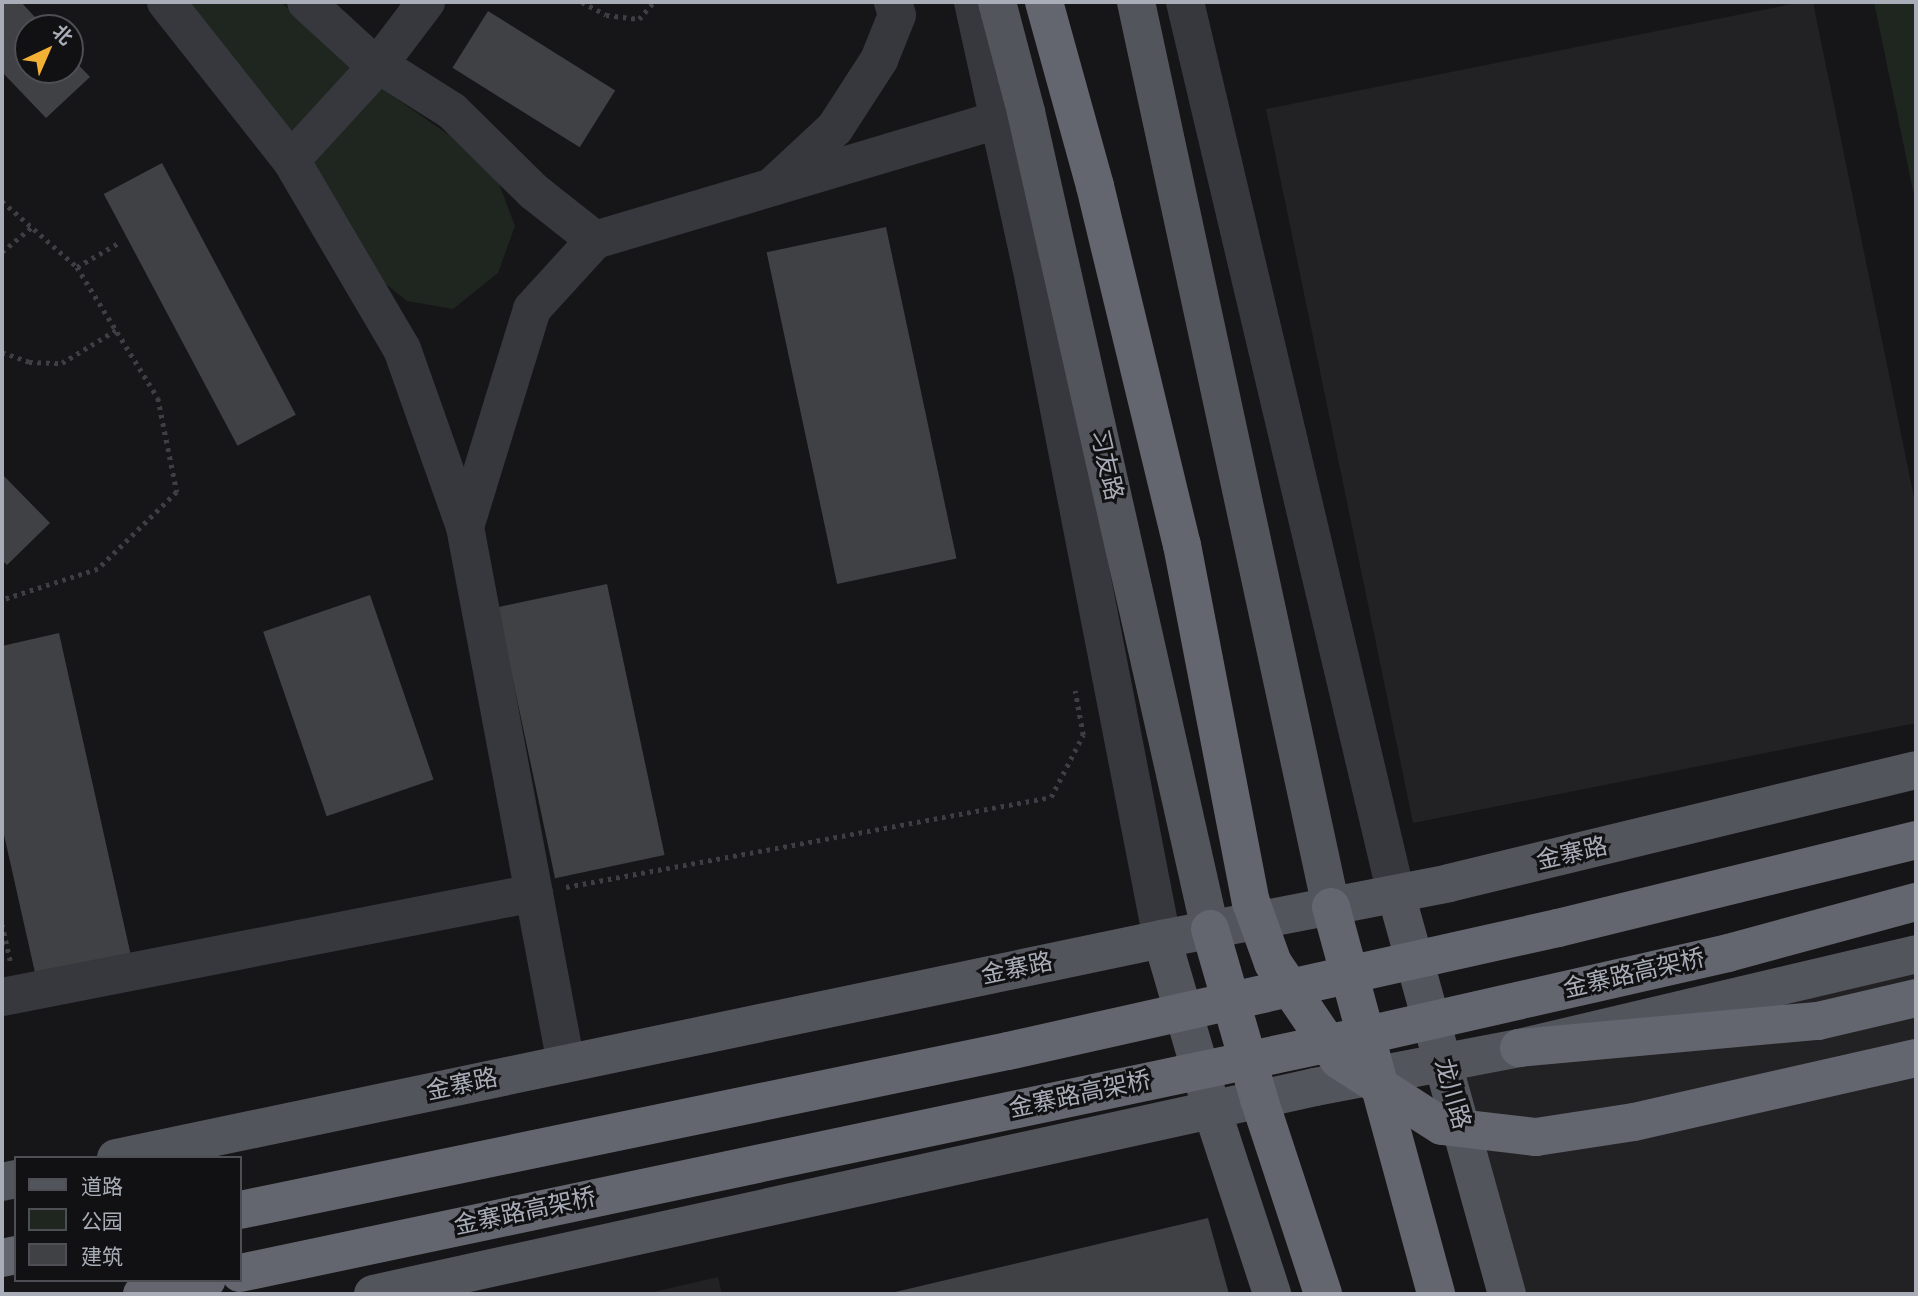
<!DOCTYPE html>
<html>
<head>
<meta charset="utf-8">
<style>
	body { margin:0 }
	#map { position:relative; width:1918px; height:1296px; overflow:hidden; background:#161618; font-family:Karla,"Noto Sans SC",sans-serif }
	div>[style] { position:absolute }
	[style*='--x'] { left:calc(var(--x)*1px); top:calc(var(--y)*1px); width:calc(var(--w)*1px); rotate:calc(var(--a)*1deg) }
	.built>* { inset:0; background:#222225 }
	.green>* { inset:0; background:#1e261f }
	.building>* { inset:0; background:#404145; transform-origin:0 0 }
	.path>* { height:4.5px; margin-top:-2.25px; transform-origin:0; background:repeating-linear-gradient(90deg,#3d3f44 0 3.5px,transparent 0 8.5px) }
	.minor>* { height:38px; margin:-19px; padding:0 19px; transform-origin:19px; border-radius:19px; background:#37383d }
	.major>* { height:38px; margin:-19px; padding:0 19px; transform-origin:19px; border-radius:19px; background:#53555c }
	.highway>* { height:38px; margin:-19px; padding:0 19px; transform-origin:19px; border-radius:19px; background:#63666e }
	.highway-bridge>* { height:38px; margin:-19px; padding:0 19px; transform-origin:19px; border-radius:19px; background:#63666e }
	span { translate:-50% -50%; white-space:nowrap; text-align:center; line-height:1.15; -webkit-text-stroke:6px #111113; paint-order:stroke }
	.street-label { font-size:24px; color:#a8adb8 }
	.frame { position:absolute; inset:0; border:4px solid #a8adb8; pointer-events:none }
	.legend { position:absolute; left:14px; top:1156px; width:228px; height:126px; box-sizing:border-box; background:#111113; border:2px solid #4d4f55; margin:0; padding:9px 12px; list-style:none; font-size:21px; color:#a8adb8 }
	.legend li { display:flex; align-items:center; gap:14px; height:35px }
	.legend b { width:35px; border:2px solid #4d4f55 }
	.north { position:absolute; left:14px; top:14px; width:70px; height:70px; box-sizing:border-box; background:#111113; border:2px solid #4d4f55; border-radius:50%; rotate:44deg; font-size:19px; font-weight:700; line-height:28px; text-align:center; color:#a8adb8 }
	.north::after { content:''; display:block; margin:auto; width:24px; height:32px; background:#f2b134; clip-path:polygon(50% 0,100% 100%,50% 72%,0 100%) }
</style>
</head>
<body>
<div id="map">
	<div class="built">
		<div style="clip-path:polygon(1802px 2px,1813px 2px,1916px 507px,1916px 723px,1413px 823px,1266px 109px)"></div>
		<div style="clip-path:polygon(1916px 954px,1916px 1294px,1507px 1294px,1443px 1063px)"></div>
		<div style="clip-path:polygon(718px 1277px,722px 1294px,645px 1294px)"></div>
	</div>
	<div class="green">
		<div style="clip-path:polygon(184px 2px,281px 2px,347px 64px,453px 138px,496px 176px,515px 226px,498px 273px,453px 309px,407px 301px,382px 281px)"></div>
		<div style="clip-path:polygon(1874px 2px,1916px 2px,1916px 205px)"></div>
	</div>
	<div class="building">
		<div style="clip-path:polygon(2px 2px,21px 2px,45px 28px,28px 28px,28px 70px,70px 70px,70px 56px,90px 77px,46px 118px,2px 72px)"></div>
		<div style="left:488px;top:11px;width:150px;height:67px;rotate:32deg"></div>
		<div style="left:162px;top:163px;width:285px;height:66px;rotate:62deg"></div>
		<div style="left:886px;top:227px;width:339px;height:122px;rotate:78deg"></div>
		<div style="clip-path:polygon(2px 474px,50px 523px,7px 565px,2px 560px)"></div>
		<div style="left:607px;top:584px;width:277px;height:112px;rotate:78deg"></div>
		<div style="left:370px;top:595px;width:195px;height:113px;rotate:71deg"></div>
		<div style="clip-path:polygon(59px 633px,133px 965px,38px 986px,2px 826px,2px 646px)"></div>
		<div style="clip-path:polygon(1208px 1218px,1229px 1294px,891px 1294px,891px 1293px)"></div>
	</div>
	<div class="path">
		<div style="--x:582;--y:2;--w:27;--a:28"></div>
		<div style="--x:606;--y:15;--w:33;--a:7"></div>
		<div style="--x:639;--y:19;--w:23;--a:-49"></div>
		<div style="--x:2;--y:201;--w:100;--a:41.3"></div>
		<div style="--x:77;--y:267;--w:154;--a:58.3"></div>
		<div style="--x:158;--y:398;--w:96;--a:78.6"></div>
		<div style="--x:177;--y:492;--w:110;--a:135.7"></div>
		<div style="--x:98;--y:569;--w:101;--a:162.1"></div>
		<div style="--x:2;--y:252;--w:39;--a:-40"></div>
		<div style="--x:77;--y:267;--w:50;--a:-30.2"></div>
		<div style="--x:2;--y:352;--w:29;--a:20"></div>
		<div style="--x:29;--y:362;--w:33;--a:2"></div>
		<div style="--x:62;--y:363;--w:63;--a:-31.4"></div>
		<div style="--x:566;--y:887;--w:493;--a:-10.5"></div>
		<div style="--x:1051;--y:797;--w:70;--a:-62.7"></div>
		<div style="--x:1083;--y:735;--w:45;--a:-100.3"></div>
		<div style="--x:2;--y:924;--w:39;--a:77"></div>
	</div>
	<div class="minor">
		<div style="--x:166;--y:2;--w:201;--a:51.7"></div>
		<div style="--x:291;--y:160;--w:219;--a:59.6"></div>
		<div style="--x:402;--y:349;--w:189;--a:70.5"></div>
		<div style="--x:465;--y:527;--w:546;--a:79.35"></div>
		<div style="--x:306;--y:2;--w:80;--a:42.5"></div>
		<div style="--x:365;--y:56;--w:103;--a:32.3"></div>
		<div style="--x:452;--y:111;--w:114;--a:44.6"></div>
		<div style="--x:533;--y:191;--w:79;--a:38.3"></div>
		<div style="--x:595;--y:240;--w:449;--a:-16.6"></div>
		<div style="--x:973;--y:2;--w:285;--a:77.6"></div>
		<div style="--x:1034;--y:280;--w:671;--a:79.01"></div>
		<div style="--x:1185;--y:2;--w:917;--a:76.69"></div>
		<div style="--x:291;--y:160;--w:130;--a:-47.5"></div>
		<div style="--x:379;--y:64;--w:78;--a:-52.8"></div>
		<div style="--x:775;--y:184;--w:82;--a:-43"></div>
		<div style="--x:835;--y:128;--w:81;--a:-57.1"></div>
		<div style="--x:879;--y:60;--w:48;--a:-68.2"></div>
		<div style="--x:897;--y:15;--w:14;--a:-107"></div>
		<div style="--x:465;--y:527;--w:228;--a:-72.9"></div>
		<div style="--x:532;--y:309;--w:93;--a:-47.6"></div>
		<div style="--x:2;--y:997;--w:542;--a:-11.06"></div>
	</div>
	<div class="major">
		<div style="--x:997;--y:2;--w:114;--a:75.2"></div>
		<div style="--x:1026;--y:112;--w:837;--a:77.31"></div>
		<div style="--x:1136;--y:2;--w:926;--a:77.84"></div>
		<div style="--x:1396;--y:894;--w:415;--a:74.5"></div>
		<div style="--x:1162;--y:939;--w:178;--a:73.7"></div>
		<div style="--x:1212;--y:1110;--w:194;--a:71.9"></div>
		<div style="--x:116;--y:1158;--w:1069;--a:-11.83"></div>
		<div style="--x:1162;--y:939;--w:292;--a:-11"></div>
		<div style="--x:1449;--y:883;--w:480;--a:-13.6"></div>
		<div style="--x:2;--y:1182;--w:14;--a:-12"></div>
		<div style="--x:373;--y:1294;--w:964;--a:-12.39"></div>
		<div style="--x:1315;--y:1087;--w:208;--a:-10.8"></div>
		<div style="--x:1519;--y:1048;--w:408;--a:-13.3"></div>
	</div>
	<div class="highway">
		<div style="--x:1331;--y:907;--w:401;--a:74.8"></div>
		<div style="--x:1210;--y:929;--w:177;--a:73.9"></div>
		<div style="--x:1259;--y:1099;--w:205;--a:71.8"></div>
		<div style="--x:1519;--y:1048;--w:300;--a:-5.2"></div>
		<div style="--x:1818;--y:1021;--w:101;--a:-13.2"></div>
		<div style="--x:2;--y:1258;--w:14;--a:-12"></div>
		<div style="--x:142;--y:1294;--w:66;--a:-12.2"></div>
	</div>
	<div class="highway-bridge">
		<div style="--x:1044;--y:2;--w:191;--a:74.5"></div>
		<div style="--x:1095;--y:186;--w:369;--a:76.4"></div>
		<div style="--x:1182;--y:545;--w:364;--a:79.1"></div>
		<div style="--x:1251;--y:902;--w:65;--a:70.2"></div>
		<div style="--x:1273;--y:963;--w:117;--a:55.8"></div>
		<div style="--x:1339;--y:1060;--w:122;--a:32.7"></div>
		<div style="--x:1442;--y:1126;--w:95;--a:6.7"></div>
		<div style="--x:1536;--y:1137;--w:99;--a:-8.7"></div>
		<div style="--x:1634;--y:1122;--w:289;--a:-12.8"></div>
		<div style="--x:240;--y:1210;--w:784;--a:-11.7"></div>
		<div style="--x:1008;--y:1051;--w:564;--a:-12.61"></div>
		<div style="--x:1558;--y:928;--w:369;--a:-13.8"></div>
		<div style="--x:240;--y:1273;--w:1139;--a:-11.91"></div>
		<div style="--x:1354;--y:1038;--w:384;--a:-12.8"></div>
		<div style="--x:1728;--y:953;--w:195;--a:-15.2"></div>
	</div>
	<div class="street-label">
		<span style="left:1106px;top:465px;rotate:77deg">习友路</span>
		<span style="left:1572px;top:854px;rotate:-13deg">金寨路</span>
		<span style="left:1017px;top:969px;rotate:-12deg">金寨路</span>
		<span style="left:1634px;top:974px;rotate:-13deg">金寨路高架桥</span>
		<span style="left:462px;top:1085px;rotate:-12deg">金寨路</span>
		<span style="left:1452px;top:1094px;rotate:74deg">龙川路</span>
		<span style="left:1080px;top:1095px;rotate:-12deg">金寨路高架桥</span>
		<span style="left:525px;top:1212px;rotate:-12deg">金寨路高架桥</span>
	</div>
	<div class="frame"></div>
	<ul class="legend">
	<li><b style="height:9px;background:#53555c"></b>道路</li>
	<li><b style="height:19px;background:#1e261f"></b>公园</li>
	<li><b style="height:19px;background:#404145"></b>建筑</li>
	</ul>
	<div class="north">北</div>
</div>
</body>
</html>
